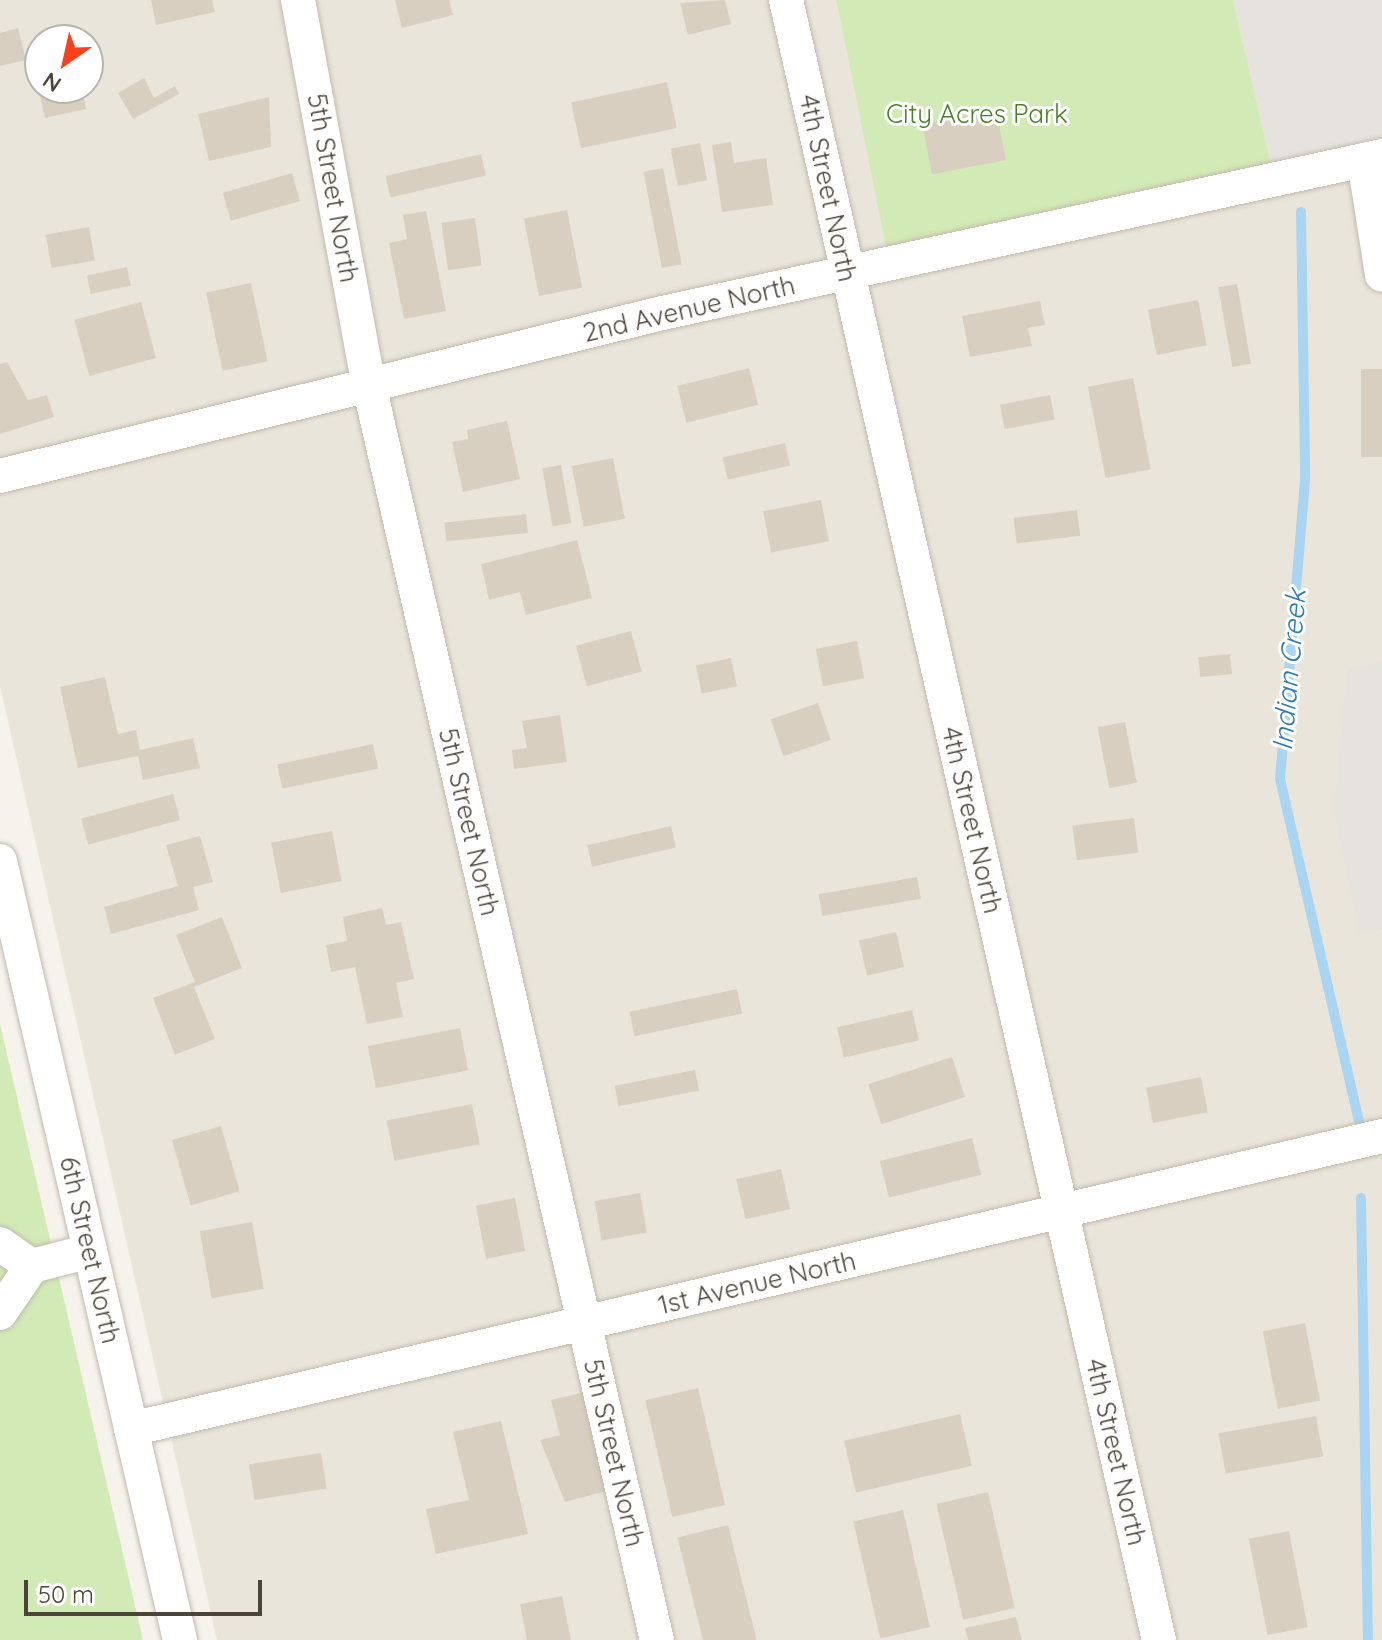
<!DOCTYPE html>
<html>
<head>
<meta charset="utf-8">
<style>
	body { margin:0 }
	#map { position:relative; width:1382px; height:1640px; overflow:hidden; background:#f6f3ec; font-family:Quicksand,sans-serif }
	div>[style] { position:absolute }
	[style*='--x'] { left:calc(var(--x)*1px); top:calc(var(--y)*1px); width:calc(var(--w)*1px); rotate:calc(var(--a)*1deg) }
	.residential>* { inset:0; background:#eae5da }
	.industrial>* { inset:0; background:#e6e2dd }
	.green>* { inset:0; background:#d2eab5 }
	.stream>* { height:10px; margin:-5px; padding:0 5px; transform-origin:5px; border-radius:5px; background:#a9d4f2 }
	.building>* { inset:0; background:#d8cfc1; transform-origin:0 0 }
	.roads { filter:drop-shadow(0 0 2px #c2bbae) drop-shadow(0 0 2px #c2bbae) }
	.minor>* { height:34px; margin:-17px; padding:0 17px; transform-origin:17px; border-radius:17px; background:#fff }
	span { translate:-50% -50%; white-space:nowrap; text-align:center; line-height:1.15; -webkit-text-stroke:6px #fff; paint-order:stroke }
	.park-label { font-size:26px; color:#4a7f2a }
	.street-label { font-size:26px; color:#4b4439 }
	.water-label { font-size:28px; color:#2e7ab2; font-style:italic }
	.north { position:absolute; left:24px; top:24px; width:80px; height:80px; box-sizing:border-box; background:#fff; border:2px solid #b7b4b0; border-radius:50%; rotate:214deg; font-size:22px; font-weight:700; line-height:32px; text-align:center; color:#4b4439 }
	.north::after { content:''; display:block; margin:auto; width:28px; height:36px; background:#fc3f1d; clip-path:polygon(50% 0,100% 100%,50% 72%,0 100%) }
	.scale { position:absolute; left:24px; top:1580px; width:238px; height:36px; box-sizing:border-box; border:4px solid #4b4439; border-top:0; padding-left:10px; font-size:24px; line-height:28px; white-space:nowrap; color:#4b4439; -webkit-text-stroke:6px #fff; paint-order:stroke }
</style>
</head>
<body>
<div id="map">
	<div class="residential">
		<div style="clip-path:polygon(evenodd,0 0,836px 0,887px 251px,1382px 137px,1382px 661px,1347px 670px,1360px 935px,1382px 930px,1382px 1640px,217px 1640px,0 686px,0 0,40px 40px,88px 40px,88px 88px,40px 88px,40px 40px)"></div>
	</div>
	<div class="industrial">
		<div style="clip-path:polygon(1233px 0,1382px 0,1382px 137px,1271px 163px)"></div>
		<div style="clip-path:polygon(1382px 661px,1382px 930px,1360px 936px,1334px 811px,1347px 669px)"></div>
	</div>
	<div class="green">
		<div style="clip-path:polygon(836px 0,1233px 0,1271px 163px,887px 252px)"></div>
		<div style="clip-path:polygon(0 1024px,143px 1640px,0 1640px)"></div>
	</div>
	<div class="stream">
		<div style="--x:1301;--y:212;--w:269;--a:89.1"></div>
		<div style="--x:1305;--y:481;--w:299;--a:94.8"></div>
		<div style="--x:1280;--y:779;--w:350;--a:77"></div>
		<div style="--x:1361;--y:1198;--w:442;--a:89.1"></div>
	</div>
	<div class="building">
		<div style="clip-path:polygon(151px 0,212px 0,215px 12px,156px 25px)"></div>
		<div style="clip-path:polygon(395px 0,449px 0,453px 15px,402px 28px)"></div>
		<div style="clip-path:polygon(725px 0,731px 24px,688px 35px,680px 3px)"></div>
		<div style="clip-path:polygon(18px 28px,26px 60px,0 66px,0 33px)"></div>
		<div style="clip-path:polygon(40px 60px,40px 88px,82px 88px,86px 109px,45px 118px,32px 62px)"></div>
		<div style="clip-path:polygon(144px 78px,154px 98px,175px 86px,179px 94px,133px 119px,118px 93px)"></div>
		<div style="left:667px;top:82px;width:47px;height:98px;rotate:78deg"></div>
		<div style="clip-path:polygon(269px 97px,271px 147px,209px 161px,198px 114px)"></div>
		<div style="left:996px;top:110px;width:51px;height:75px;rotate:79deg"></div>
		<div style="clip-path:polygon(731px 142px,734px 163px,766px 158px,773px 205px,722px 212px,712px 145px)"></div>
		<div style="left:700px;top:143px;width:38px;height:30px;rotate:79deg"></div>
		<div style="left:481px;top:154px;width:22px;height:98px;rotate:77deg"></div>
		<div style="left:663px;top:168px;width:98px;height:20px;rotate:79deg"></div>
		<div style="left:292px;top:173px;width:29px;height:72px;rotate:74deg"></div>
		<div style="left:567px;top:210px;width:79px;height:44px;rotate:79deg"></div>
		<div style="clip-path:polygon(426px 211px,446px 311px,404px 319px,389px 243px,407px 239px,403px 215px)"></div>
		<div style="left:475px;top:218px;width:48px;height:34px;rotate:82deg"></div>
		<div style="left:89px;top:227px;width:34px;height:44px;rotate:80deg"></div>
		<div style="left:127px;top:267px;width:19px;height:41px;rotate:78deg"></div>
		<div style="left:251px;top:283px;width:80px;height:46px;rotate:78deg"></div>
		<div style="left:1237px;top:284px;width:81px;height:19px;rotate:80deg"></div>
		<div style="left:1198px;top:300px;width:46px;height:51px;rotate:79deg"></div>
		<div style="clip-path:polygon(1040px 301px,1045px 325px,1028px 328px,1032px 346px,970px 357px,962px 316px)"></div>
		<div style="left:141px;top:302px;width:58px;height:69px;rotate:75deg"></div>
		<div style="clip-path:polygon(7px 362px,28px 400px,47px 395px,54px 417px,0 434px,0 364px)"></div>
		<div style="left:749px;top:368px;width:38px;height:74px;rotate:76deg"></div>
		<div style="left:1361px;top:369px;width:21px;height:88px"></div>
		<div style="left:1133px;top:378px;width:93px;height:46px;rotate:79deg"></div>
		<div style="left:1050px;top:395px;width:25px;height:51px;rotate:79deg"></div>
		<div style="clip-path:polygon(507px 421px,520px 479px,463px 492px,452px 442px,468px 439px,467px 430px)"></div>
		<div style="left:785px;top:443px;width:23px;height:64px;rotate:77deg"></div>
		<div style="left:613px;top:458px;width:62px;height:42px;rotate:79deg"></div>
		<div style="left:561px;top:465px;width:59px;height:19px;rotate:80deg"></div>
		<div style="left:821px;top:500px;width:42px;height:59px;rotate:79deg"></div>
		<div style="left:1077px;top:510px;width:26px;height:64px;rotate:83deg"></div>
		<div style="left:526px;top:514px;width:19px;height:82px;rotate:84deg"></div>
		<div style="clip-path:polygon(577px 540px,592px 598px,526px 615px,520px 592px,489px 600px,481px 564px)"></div>
		<div style="left:631px;top:631px;width:42px;height:57px;rotate:75deg"></div>
		<div style="left:857px;top:641px;width:38px;height:42px;rotate:79deg"></div>
		<div style="left:1230px;top:654px;width:20px;height:32px;rotate:84deg"></div>
		<div style="left:731px;top:658px;width:29px;height:36px;rotate:78deg"></div>
		<div style="clip-path:polygon(105px 677px,118px 734px,136px 730px,140px 750px,193px 738px,200px 768px,143px 780px,138px 756px,78px 768px,60px 687px)"></div>
		<div style="left:818px;top:703px;width:39px;height:50px;rotate:71deg"></div>
		<div style="clip-path:polygon(560px 715px,567px 762px,514px 769px,512px 750px,527px 748px,522px 721px)"></div>
		<div style="left:1125px;top:722px;width:62px;height:28px;rotate:79deg"></div>
		<div style="left:373px;top:744px;width:25px;height:98px;rotate:78deg"></div>
		<div style="left:173px;top:794px;width:27px;height:95px;rotate:75deg"></div>
		<div style="left:1134px;top:818px;width:35px;height:62px;rotate:83deg"></div>
		<div style="left:671px;top:826px;width:22px;height:86px;rotate:77deg"></div>
		<div style="left:332px;top:831px;width:51px;height:62px;rotate:79deg"></div>
		<div style="clip-path:polygon(200px 836px,213px 882px,193px 887px,199px 910px,111px 934px,104px 907px,178px 886px,166px 845px)"></div>
		<div style="left:917px;top:877px;width:22px;height:100px;rotate:80deg"></div>
		<div style="clip-path:polygon(382px 908px,386px 925px,401px 922px,414px 979px,396px 983px,403px 1017px,367px 1024px,355px 967px,331px 972px,326px 945px,347px 941px,343px 917px)"></div>
		<div style="clip-path:polygon(222px 917px,242px 968px,194px 987px,215px 1039px,175px 1055px,153px 998px,195px 982px,176px 935px)"></div>
		<div style="left:896px;top:932px;width:36px;height:38px;rotate:77deg"></div>
		<div style="left:737px;top:989px;width:25px;height:110px;rotate:78deg"></div>
		<div style="left:912px;top:1010px;width:31px;height:77px;rotate:77deg"></div>
		<div style="left:460px;top:1028px;width:43px;height:94px;rotate:79deg"></div>
		<div style="left:952px;top:1057px;width:42px;height:88px;rotate:72deg"></div>
		<div style="left:695px;top:1070px;width:21px;height:82px;rotate:79deg"></div>
		<div style="left:1201px;top:1077px;width:36px;height:56px;rotate:79deg"></div>
		<div style="left:472px;top:1104px;width:41px;height:87px;rotate:79deg"></div>
		<div style="left:221px;top:1126px;width:68px;height:51px;rotate:74deg"></div>
		<div style="left:972px;top:1138px;width:38px;height:95px;rotate:76deg"></div>
		<div style="left:781px;top:1169px;width:41px;height:46px;rotate:77deg"></div>
		<div style="left:640px;top:1193px;width:40px;height:46px;rotate:80deg"></div>
		<div style="left:515px;top:1198px;width:54px;height:40px;rotate:79deg"></div>
		<div style="left:252px;top:1222px;width:68px;height:53px;rotate:80deg"></div>
		<div style="left:1305px;top:1323px;width:79px;height:43px;rotate:79deg"></div>
		<div style="left:698px;top:1388px;width:120px;height:54px;rotate:77deg"></div>
		<div style="clip-path:polygon(589px 1391px,614px 1489px,565px 1502px,540px 1440px,560px 1435px,551px 1400px)"></div>
		<div style="left:960px;top:1414px;width:53px;height:119px;rotate:77deg"></div>
		<div style="left:1316px;top:1416px;width:41px;height:99px;rotate:80deg"></div>
		<div style="clip-path:polygon(501px 1421px,528px 1534px,436px 1554px,426px 1509px,469px 1500px,453px 1432px)"></div>
		<div style="left:321px;top:1453px;width:36px;height:73px;rotate:81deg"></div>
		<div style="left:988px;top:1492px;width:119px;height:53px;rotate:77deg"></div>
		<div style="left:903px;top:1510px;width:120px;height:51px;rotate:77deg"></div>
		<div style="left:728px;top:1525px;width:118px;height:52px;rotate:76deg"></div>
		<div style="left:1289px;top:1531px;width:98px;height:41px;rotate:79deg"></div>
		<div style="clip-path:polygon(562px 1596px,571px 1640px,527px 1640px,520px 1604px)"></div>
		<div style="clip-path:polygon(1016px 1617px,1022px 1640px,968px 1640px,965px 1628px)"></div>
	</div>
	<div class="roads">
		<div class="minor">
			<div style="--x:298;--y:0;--w:391;--a:79.6"></div>
			<div style="--x:369;--y:385;--w:1288;--a:77.08"></div>
			<div style="--x:786;--y:0;--w:1682;--a:77.19"></div>
			<div style="--x:1364;--y:160;--w:116;--a:81.1"></div>
			<div style="--x:0;--y:476;--w:678;--a:-13.83"></div>
			<div style="--x:658;--y:314;--w:741;--a:-12.31"></div>
			<div style="--x:0;--y:861;--w:800;--a:76.99"></div>
			<div style="--x:0;--y:1244;--w:39;--a:35"></div>
			<div style="--x:0;--y:1313;--w:57;--a:-55.8"></div>
			<div style="--x:32;--y:1266;--w:60;--a:-14.5"></div>
			<div style="--x:131;--y:1429;--w:1285;--a:-13.18"></div>
		</div>
	</div>
	<div class="park-label">
		<span style="left:977px;top:114px">City Acres Park</span>
	</div>
	<div class="street-label">
		<span style="left:333px;top:188px;rotate:80deg">5th Street North</span>
		<span style="left:828px;top:188px;rotate:78deg">4th Street North</span>
		<span style="left:689px;top:309px;rotate:-13deg">2nd Avenue North</span>
		<span style="left:972px;top:820px;rotate:77deg">4th Street North</span>
		<span style="left:469px;top:822px;rotate:77deg">5th Street North</span>
		<span style="left:90px;top:1250px;rotate:77deg">6th Street North</span>
		<span style="left:757px;top:1283px;rotate:-13deg">1st Avenue North</span>
		<span style="left:1116px;top:1452px;rotate:77deg">4th Street North</span>
		<span style="left:614px;top:1453px;rotate:77deg">5th Street North</span>
	</div>
	<div class="water-label">
		<span style="left:1289px;top:670px;rotate:-85deg">Indian Creek</span>
	</div>
	<div class="north">N</div>
	<div class="scale">50 m</div>
</div>
</body>
</html>
